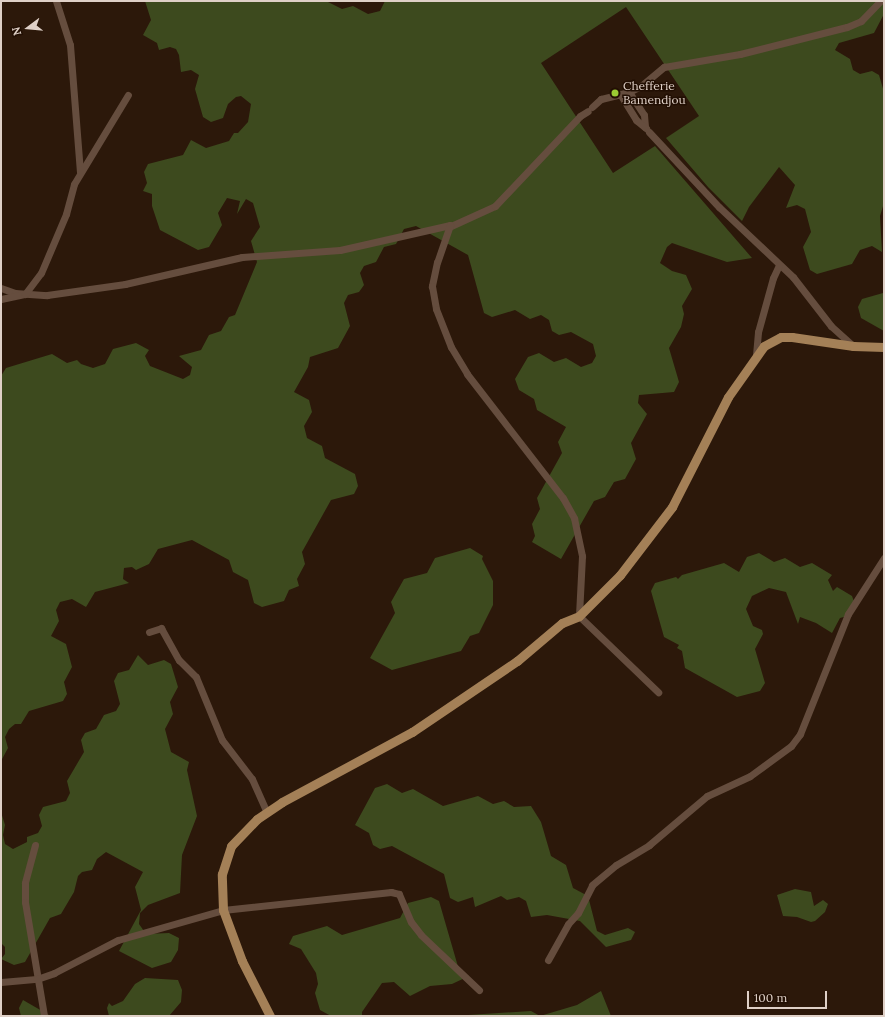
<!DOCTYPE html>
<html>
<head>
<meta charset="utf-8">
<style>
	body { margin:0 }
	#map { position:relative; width:885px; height:1017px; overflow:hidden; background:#2c180a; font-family:Lora,serif }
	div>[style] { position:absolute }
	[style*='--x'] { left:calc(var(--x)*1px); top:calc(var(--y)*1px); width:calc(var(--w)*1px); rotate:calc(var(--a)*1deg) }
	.green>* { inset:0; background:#3d4a1e }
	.minor>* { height:7px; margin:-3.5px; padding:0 3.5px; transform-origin:3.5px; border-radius:3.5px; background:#654d3e }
	.major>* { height:9px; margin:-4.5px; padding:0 4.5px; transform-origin:4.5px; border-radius:4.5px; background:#a48057 }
	.dots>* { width:11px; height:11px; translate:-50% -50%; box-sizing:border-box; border:2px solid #220f03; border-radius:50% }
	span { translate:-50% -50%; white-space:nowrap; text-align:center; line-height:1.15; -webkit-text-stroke:3px #220f03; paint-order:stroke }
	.poi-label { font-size:12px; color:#dfd0c7 }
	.left { translate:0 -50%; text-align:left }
	.frame { position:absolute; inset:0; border:2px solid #dfd0c7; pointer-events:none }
	.north { position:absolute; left:8px; top:8px; width:40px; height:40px; -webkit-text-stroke:3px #220f03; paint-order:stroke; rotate:254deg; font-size:11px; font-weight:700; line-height:16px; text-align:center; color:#dfd0c7 }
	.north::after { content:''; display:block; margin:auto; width:14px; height:18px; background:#dfd0c7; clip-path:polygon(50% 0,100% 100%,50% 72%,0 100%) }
	.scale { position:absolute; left:747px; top:991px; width:80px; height:18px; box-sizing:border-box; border:2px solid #dfd0c7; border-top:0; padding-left:5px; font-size:12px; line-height:14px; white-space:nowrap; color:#dfd0c7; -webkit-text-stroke:3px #220f03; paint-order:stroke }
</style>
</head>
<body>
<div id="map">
	<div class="green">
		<div style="clip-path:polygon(145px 1px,326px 1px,342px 9px,353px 6px,368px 14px,380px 11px,385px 1px,884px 1px,884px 14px,874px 33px,839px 43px,835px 50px,850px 59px,853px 70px,860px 74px,872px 71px,879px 75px,884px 92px,884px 203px,880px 216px,882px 252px,872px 246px,860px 250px,852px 264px,817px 274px,810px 270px,803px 247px,811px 232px,805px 209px,797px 205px,786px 208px,795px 185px,779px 167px,749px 207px,742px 221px,708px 187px,666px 138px,699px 116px,626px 7px,541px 63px,613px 173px,655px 146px,752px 258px,727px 262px,672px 243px,667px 247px,660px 263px,672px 271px,686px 275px,692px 289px,682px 306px,684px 314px,681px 327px,669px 348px,679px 382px,674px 392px,639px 395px,638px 403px,647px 414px,631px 443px,636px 459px,625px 479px,614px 482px,605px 497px,594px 501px,561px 559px,532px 542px,535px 536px,532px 524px,540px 509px,537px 498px,562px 453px,558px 442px,566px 427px,537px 410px,534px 399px,519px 390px,515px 379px,528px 357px,539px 353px,554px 362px,566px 358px,581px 367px,592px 363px,596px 356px,593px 344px,571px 332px,559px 335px,552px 331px,549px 320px,541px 315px,530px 319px,515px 310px,492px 317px,484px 313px,468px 255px,416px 226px,404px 229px,396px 244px,384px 247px,376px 262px,364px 266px,360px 273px,364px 285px,359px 292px,348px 295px,344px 303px,350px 326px,338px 348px,310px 357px,308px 367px,294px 392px,309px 400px,312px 412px,304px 426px,307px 438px,322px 446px,325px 458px,355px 474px,358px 486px,354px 494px,331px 500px,302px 552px,305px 564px,297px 579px,299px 586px,289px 590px,284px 601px,262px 607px,254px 603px,248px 580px,233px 572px,229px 560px,192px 540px,158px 549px,149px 564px,136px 570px,132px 567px,124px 568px,123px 579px,129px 583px,95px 592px,86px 607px,72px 599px,60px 602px,56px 610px,59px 621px,51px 636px,66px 644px,72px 667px,64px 682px,67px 694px,63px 701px,29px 711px,21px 724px,15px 724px,9px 729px,5px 737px,8px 748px,1px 761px,1px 376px,6px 368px,52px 354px,67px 363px,77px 360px,81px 364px,93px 368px,105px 364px,113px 349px,136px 343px,149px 350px,145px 356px,150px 366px,183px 379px,190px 375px,192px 367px,179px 356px,201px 350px,209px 335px,221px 331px,229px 317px,235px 315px,257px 262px,251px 241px,260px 227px,253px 203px,246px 199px,237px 214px,240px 201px,227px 198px,218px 213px,222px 225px,209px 247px,198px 250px,160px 230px,152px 206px,152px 194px,143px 191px,147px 183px,144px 172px,148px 164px,183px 155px,191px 140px,206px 148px,229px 141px,234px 133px,238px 133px,248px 122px,251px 104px,241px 96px,236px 97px,228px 104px,223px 118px,211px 122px,203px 117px,195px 89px,199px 75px,191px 70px,181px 72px,179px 55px,176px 49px,170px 47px,159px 50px,157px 43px,143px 35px,151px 20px)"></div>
		<div style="clip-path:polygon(883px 293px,884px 296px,884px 331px,861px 318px,858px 307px,862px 299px)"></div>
		<div style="clip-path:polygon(470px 548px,483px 556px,482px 559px,493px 581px,493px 605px,479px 633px,470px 636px,461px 651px,392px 670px,370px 658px,395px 613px,391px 602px,404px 579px,427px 573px,435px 558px)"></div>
		<div style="clip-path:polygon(759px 553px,774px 562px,785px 558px,800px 567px,812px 563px,832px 575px,828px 580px,833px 591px,837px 587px,852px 596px,856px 607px,851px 615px,840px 618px,832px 633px,816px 623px,800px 617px,798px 624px,786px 592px,769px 588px,752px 596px,746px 609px,753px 626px,762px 630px,763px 634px,755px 649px,765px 683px,760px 691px,737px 697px,685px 668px,682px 651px,677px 648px,679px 645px,664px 637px,651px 591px,655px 583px,676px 577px,678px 579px,682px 575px,724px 563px,739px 572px,747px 557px)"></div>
		<div style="clip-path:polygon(138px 655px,148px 665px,164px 660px,171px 664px,178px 687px,170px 702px,173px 714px,165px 729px,171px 752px,189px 762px,187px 770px,197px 816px,182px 855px,180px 893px,148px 905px,140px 913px,139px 924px,146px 934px,169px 933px,179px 938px,178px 950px,171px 962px,152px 968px,119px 951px,141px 910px,135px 887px,143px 872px,106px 852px,97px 859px,92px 870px,82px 872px,78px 876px,74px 892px,61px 914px,50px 918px,25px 962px,14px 965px,1px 959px,5px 954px,5px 947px,1px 943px,1px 812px,5px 825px,3px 835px,5px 844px,13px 849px,27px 842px,27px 837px,38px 833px,42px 826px,39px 815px,43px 807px,66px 801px,70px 793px,67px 781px,84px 752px,81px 740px,85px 733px,96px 729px,104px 715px,116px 711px,120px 704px,114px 681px,118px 673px,129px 670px)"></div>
		<div style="clip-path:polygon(387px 784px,402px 793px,413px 789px,443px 806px,478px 796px,493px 804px,504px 801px,514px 807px,531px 806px,541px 822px,551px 856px,566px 865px,573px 888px,588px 896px,597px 931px,605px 935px,628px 928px,635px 932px,631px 940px,606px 947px,580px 921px,547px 915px,531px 917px,526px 901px,519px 897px,507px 900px,501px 896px,475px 907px,473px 897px,458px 902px,450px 898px,444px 874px,392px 846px,380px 849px,373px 845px,369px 833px,355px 825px,375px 788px)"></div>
		<div style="clip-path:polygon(795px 889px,811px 892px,814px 906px,823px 900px,828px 904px,825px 912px,815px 921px,811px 922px,797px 917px,783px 916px,777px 895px)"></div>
		<div style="clip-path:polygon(431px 897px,439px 901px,459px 970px,469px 976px,452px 984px,430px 986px,410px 996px,394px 982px,382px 983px,362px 1012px,362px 1016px,331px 1016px,320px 1010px,315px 993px,318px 984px,316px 973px,301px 949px,289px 944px,293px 936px,327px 926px,342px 935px,400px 918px,408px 903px)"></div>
		<div style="clip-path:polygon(145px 978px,178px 980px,182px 990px,181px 1002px,169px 1016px,109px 1016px,107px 1008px,109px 1003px,112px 1006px,123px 1001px,135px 984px)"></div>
		<div style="clip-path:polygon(601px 991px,611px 1016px,453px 1016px,531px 1011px,540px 1016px,577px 1005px)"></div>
		<div style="clip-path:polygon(23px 1000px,49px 1015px,49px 1016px,21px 1016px,19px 1008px)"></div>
	</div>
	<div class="minor">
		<div style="--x:56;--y:1;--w:46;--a:72.3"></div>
		<div style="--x:70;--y:45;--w:127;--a:85.5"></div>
		<div style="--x:629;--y:92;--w:27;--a:57"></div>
		<div style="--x:644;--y:115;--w:12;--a:85"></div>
		<div style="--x:620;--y:94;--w:31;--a:58"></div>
		<div style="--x:636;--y:120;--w:13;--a:39"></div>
		<div style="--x:592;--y:107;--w:12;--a:-42"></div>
		<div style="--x:601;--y:99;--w:29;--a:-14"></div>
		<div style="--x:629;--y:92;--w:13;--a:-27"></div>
		<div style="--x:641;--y:86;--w:30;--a:-40"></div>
		<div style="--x:664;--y:67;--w:77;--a:-9.7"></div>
		<div style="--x:740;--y:54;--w:110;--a:-14.2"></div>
		<div style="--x:847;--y:27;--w:15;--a:-23"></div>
		<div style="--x:861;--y:21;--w:28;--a:-46"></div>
		<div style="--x:649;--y:132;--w:103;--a:47"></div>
		<div style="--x:719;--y:207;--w:102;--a:43.4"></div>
		<div style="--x:793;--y:277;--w:62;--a:52.2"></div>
		<div style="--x:831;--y:326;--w:30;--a:42"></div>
		<div style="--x:451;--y:226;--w:48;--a:-24.4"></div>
		<div style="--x:495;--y:206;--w:124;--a:-46.6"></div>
		<div style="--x:580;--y:116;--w:9;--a:-32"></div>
		<div style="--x:1;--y:288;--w:15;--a:20"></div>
		<div style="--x:15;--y:293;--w:32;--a:4"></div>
		<div style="--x:47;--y:295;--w:79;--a:-8"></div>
		<div style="--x:125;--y:284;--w:120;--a:-13"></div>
		<div style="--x:242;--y:257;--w:98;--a:-4.1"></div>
		<div style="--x:340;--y:250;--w:113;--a:-12.8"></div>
		<div style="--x:450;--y:225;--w:39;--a:109"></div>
		<div style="--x:437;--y:262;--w:25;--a:102"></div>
		<div style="--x:432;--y:286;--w:23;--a:80"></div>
		<div style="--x:436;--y:309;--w:41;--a:68.5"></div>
		<div style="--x:451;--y:347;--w:31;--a:59"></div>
		<div style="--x:467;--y:374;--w:157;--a:52.3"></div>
		<div style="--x:563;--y:498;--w:23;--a:61"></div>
		<div style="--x:574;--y:518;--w:39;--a:78"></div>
		<div style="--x:582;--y:556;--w:60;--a:92.9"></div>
		<div style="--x:579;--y:616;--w:110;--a:43.9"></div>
		<div style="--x:1;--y:299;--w:25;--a:-12"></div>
		<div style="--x:25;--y:294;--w:26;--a:-53"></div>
		<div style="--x:41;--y:273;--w:64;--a:-67"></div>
		<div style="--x:66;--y:214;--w:31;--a:-75"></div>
		<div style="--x:74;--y:184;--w:104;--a:-58.8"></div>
		<div style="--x:756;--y:355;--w:23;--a:-85"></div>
		<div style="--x:758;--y:332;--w:56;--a:-74.5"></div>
		<div style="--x:773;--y:278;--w:14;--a:-65"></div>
		<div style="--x:149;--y:632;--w:13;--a:-18"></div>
		<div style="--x:161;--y:628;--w:37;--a:61"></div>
		<div style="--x:179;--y:660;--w:24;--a:45"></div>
		<div style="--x:196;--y:677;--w:68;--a:67.6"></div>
		<div style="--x:222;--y:740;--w:49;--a:52.4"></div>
		<div style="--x:252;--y:779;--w:36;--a:66"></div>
		<div style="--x:35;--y:845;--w:39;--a:105"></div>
		<div style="--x:25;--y:883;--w:19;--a:90"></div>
		<div style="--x:25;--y:902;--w:116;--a:80.5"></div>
		<div style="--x:548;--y:960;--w:41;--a:-60.9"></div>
		<div style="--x:568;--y:924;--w:15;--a:-48"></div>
		<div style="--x:578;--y:913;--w:31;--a:-63"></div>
		<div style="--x:592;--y:885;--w:31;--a:-40"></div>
		<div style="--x:616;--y:865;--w:39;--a:-31"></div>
		<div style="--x:649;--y:845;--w:76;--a:-40.2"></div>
		<div style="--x:707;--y:796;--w:47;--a:-24.9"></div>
		<div style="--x:750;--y:776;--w:51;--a:-36.2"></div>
		<div style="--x:791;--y:746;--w:15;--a:-53"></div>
		<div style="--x:800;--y:734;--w:129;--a:-68.2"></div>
		<div style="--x:848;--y:614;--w:67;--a:-57.3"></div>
		<div style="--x:1;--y:982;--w:36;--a:-5"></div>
		<div style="--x:37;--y:979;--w:18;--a:-19"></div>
		<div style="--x:54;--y:973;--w:72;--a:-27.3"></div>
		<div style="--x:118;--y:940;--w:109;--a:-15.9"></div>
		<div style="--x:223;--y:910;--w:169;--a:-6.1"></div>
		<div style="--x:391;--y:892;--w:8;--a:14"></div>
		<div style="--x:399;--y:894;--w:30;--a:67"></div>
		<div style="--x:411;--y:922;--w:16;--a:52"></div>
		<div style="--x:421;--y:935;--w:80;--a:43.5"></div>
	</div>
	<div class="major">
		<div style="--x:270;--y:1016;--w:62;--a:-117"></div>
		<div style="--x:242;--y:961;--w:54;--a:-110.4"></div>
		<div style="--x:223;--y:910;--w:36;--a:-92"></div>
		<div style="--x:222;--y:874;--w:29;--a:-72"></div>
		<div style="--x:231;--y:846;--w:37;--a:-46"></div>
		<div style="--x:257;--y:819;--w:30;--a:-34"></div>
		<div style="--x:282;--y:802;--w:148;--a:-28.3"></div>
		<div style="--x:412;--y:732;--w:127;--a:-34.1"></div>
		<div style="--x:517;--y:661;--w:59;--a:-40.2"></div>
		<div style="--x:562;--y:623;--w:18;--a:-22"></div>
		<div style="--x:579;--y:616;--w:58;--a:-45"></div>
		<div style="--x:620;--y:575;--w:86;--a:-52.6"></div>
		<div style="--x:672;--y:507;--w:123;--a:-63"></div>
		<div style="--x:728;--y:397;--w:62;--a:-54.8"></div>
		<div style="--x:764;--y:346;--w:19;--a:-28"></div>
		<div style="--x:781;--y:337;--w:11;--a:0"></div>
		<div style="--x:792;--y:337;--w:62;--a:8.4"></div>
		<div style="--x:853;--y:346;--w:31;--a:2"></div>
	</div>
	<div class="dots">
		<div style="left:615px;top:93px;background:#9bcb33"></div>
	</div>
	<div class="poi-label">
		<span class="left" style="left:623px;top:93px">Chefferie<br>Bamendjou</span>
	</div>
	<div class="frame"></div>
	<div class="north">N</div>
	<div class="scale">100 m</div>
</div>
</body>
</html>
